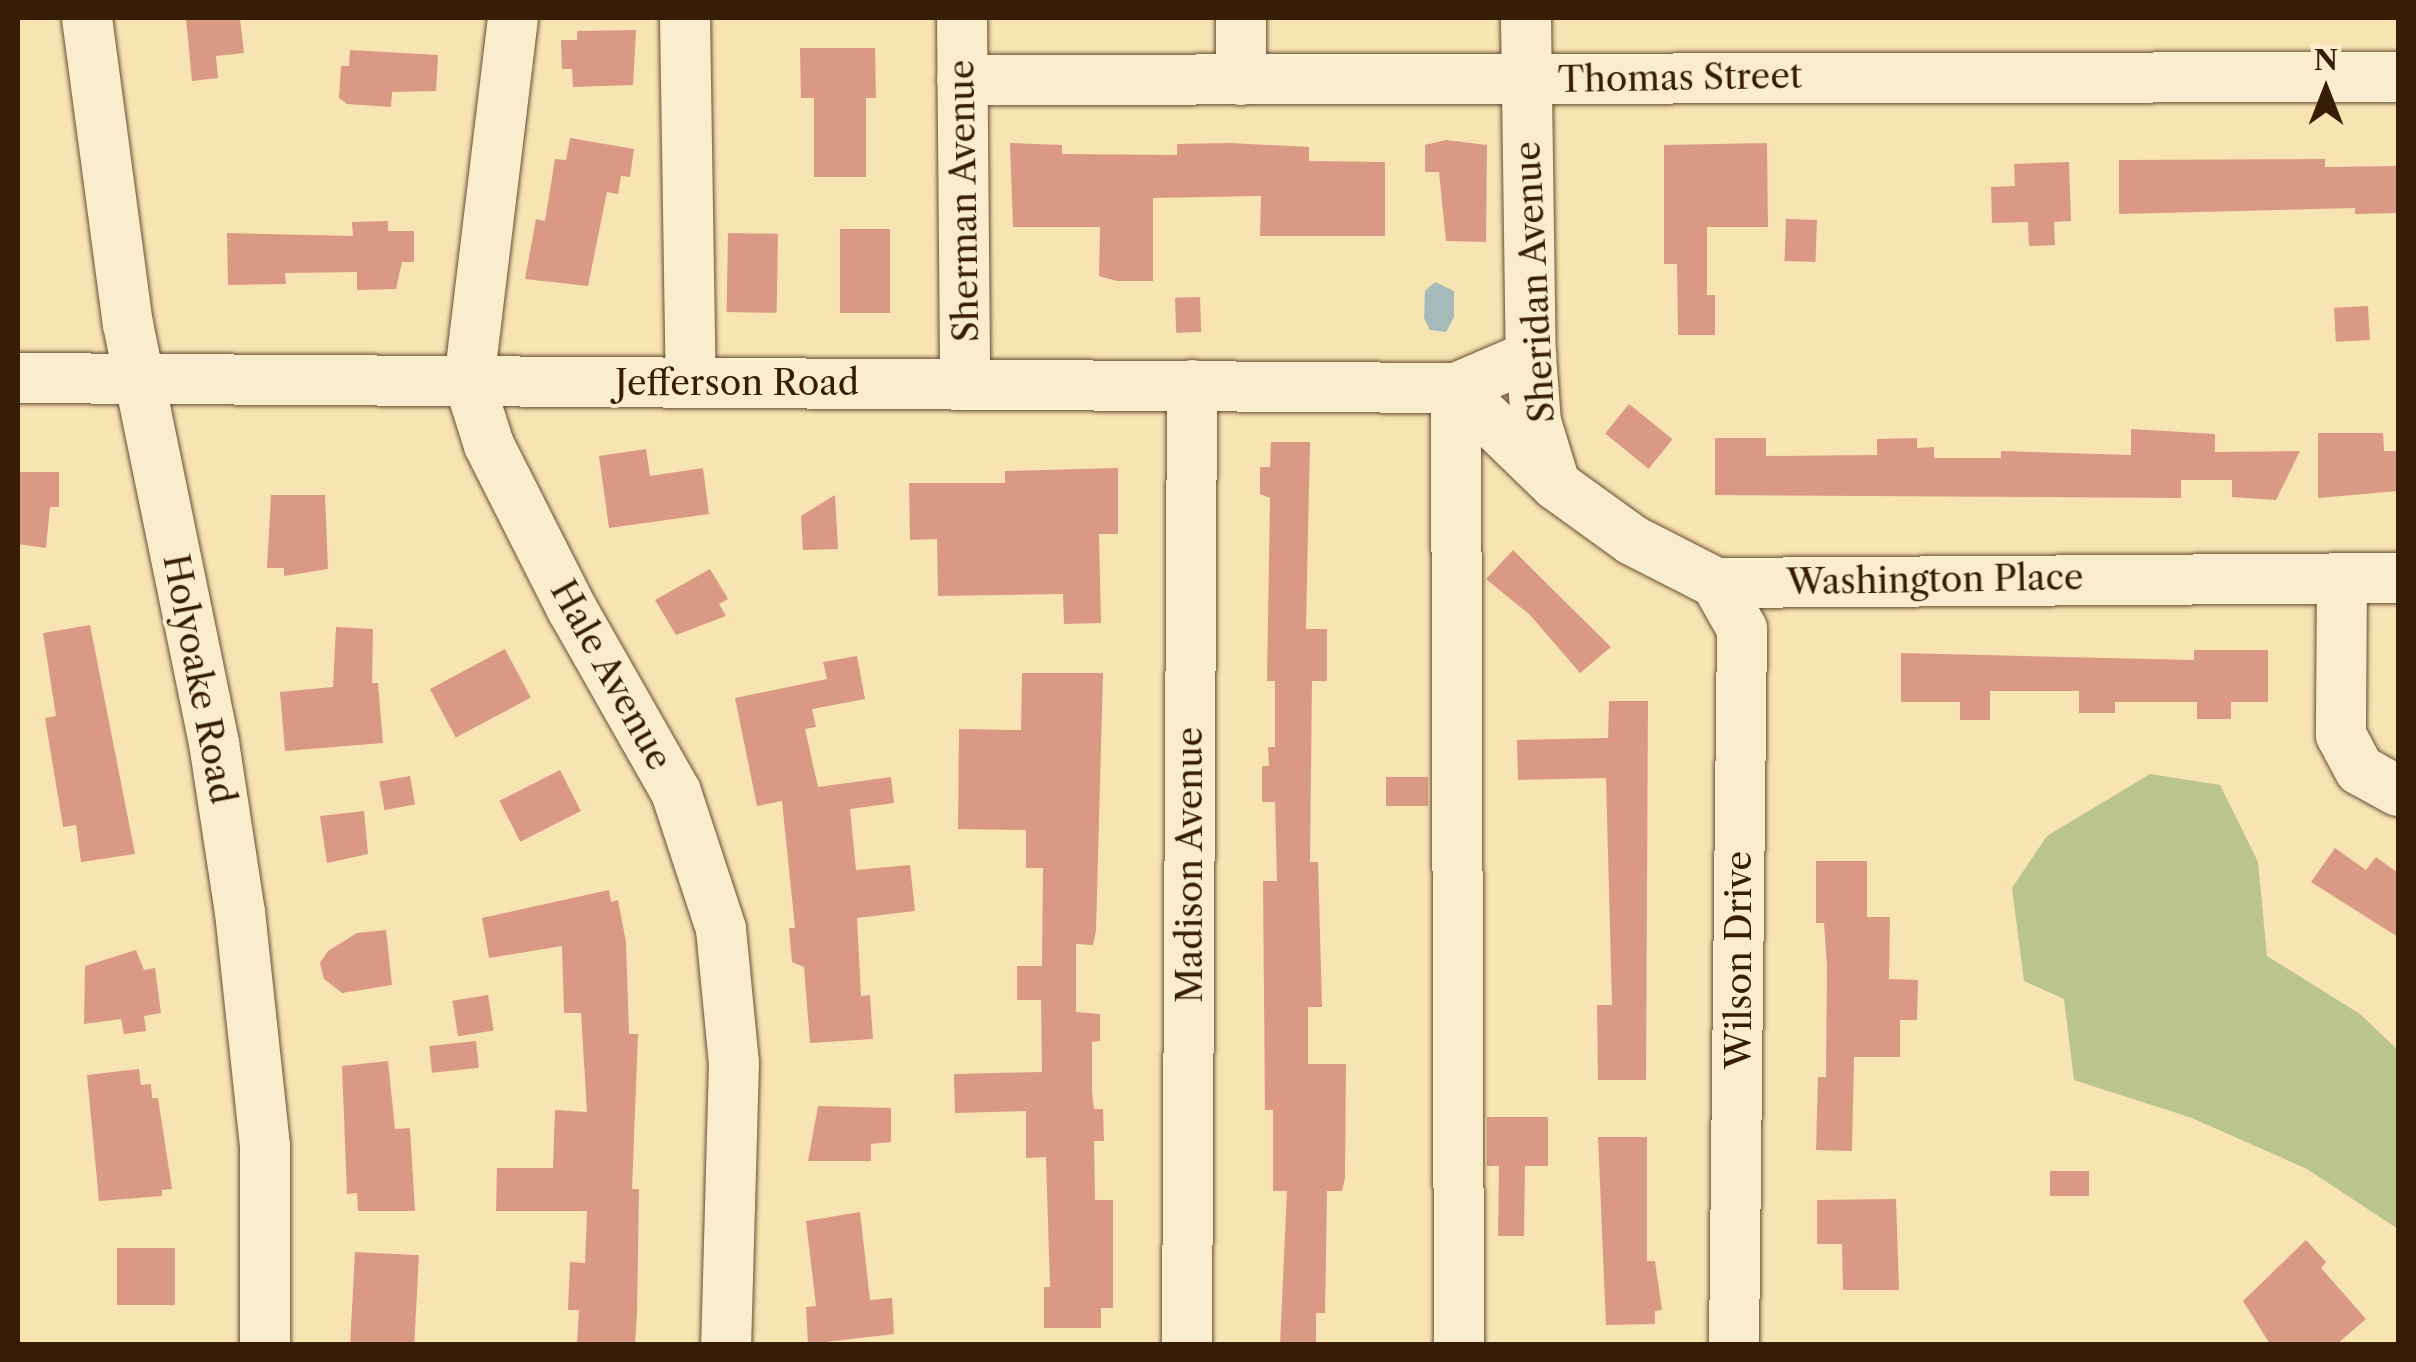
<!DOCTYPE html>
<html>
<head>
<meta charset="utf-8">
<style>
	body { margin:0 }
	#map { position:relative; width:2416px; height:1362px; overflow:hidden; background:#f8e3b2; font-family:"Libre Caslon Text",serif }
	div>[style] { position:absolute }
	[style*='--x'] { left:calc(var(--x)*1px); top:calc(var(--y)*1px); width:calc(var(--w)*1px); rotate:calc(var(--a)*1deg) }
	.green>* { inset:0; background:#bac48e }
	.water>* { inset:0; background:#a4bbb9 }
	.building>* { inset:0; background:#d99985; transform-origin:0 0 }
	.roads { filter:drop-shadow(0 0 2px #674e31) drop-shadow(0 0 2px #674e31) }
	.minor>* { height:50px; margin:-25px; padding:0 25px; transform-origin:25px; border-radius:25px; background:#faedcd }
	span { translate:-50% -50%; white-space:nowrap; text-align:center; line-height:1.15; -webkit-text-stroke:8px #faedcd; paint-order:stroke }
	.street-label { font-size:35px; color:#371d06 }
	.frame { position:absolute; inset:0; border:20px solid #371d06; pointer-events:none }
	.north { position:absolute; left:2276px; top:40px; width:100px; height:100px; -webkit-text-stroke:8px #faedcd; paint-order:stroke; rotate:0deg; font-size:28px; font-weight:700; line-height:40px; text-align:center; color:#371d06 }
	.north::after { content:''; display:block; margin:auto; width:35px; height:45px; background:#371d06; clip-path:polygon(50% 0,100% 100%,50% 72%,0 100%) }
</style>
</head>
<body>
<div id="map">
	<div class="green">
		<div style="clip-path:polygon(2150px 774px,2220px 785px,2258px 862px,2267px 956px,2360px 1014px,2398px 1050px,2398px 1229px,2307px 1169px,2192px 1118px,2074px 1080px,2064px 999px,2024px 981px,2012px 888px,2047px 836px)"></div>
	</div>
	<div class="water">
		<div style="clip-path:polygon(1435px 282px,1454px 291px,1454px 317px,1446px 332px,1430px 330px,1424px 318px,1425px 291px)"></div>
	</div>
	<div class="building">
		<div style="clip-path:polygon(186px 18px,240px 18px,244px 53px,216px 56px,218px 78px,192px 81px)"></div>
		<div style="clip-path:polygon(636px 30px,633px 85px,573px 87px,572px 69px,562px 69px,561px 40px,577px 40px,577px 31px)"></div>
		<div style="clip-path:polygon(800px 48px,875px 48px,876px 98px,866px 98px,866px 177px,814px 177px,814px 98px,801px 98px)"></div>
		<div style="clip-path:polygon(350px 50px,438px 55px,436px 91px,392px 92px,391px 107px,347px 104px,339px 98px,341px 66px,349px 66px)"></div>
		<div style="clip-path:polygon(570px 138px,634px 149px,630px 177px,621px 176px,618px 194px,607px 192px,588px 286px,525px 279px,536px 219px,545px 221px,555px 159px,566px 160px)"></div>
		<div style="clip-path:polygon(1446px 140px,1487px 145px,1486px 242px,1446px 241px,1439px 172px,1425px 172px,1425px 145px)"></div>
		<div style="clip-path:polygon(1010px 143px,1062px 145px,1062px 154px,1177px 155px,1177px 144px,1230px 143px,1309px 147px,1309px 161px,1385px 162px,1385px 236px,1260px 236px,1261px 196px,1153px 198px,1153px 281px,1117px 281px,1099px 276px,1100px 227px,1013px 227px)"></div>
		<div style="clip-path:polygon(1767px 143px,1768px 227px,1707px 227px,1707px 295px,1715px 295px,1715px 335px,1678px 335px,1677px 264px,1664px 264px,1664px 145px)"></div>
		<div style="clip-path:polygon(2325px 159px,2325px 167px,2398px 166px,2398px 213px,2355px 214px,2355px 208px,2119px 214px,2119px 160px)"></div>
		<div style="clip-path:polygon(2069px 162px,2071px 221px,2054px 222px,2055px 245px,2029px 246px,2028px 222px,1992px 223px,1991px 187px,2015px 186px,2014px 164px)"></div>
		<div style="left:1786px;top:219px;width:31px;height:42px;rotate:2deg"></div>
		<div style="clip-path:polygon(388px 221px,388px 231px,414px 231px,414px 262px,402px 262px,396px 289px,357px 290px,357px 272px,285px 273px,286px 284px,228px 285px,227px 233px,353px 236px,352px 222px)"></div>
		<div style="left:840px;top:229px;width:50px;height:84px"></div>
		<div style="left:728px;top:233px;width:50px;height:79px;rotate:1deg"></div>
		<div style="left:1200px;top:297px;width:35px;height:25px;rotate:88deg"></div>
		<div style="left:2368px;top:306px;width:34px;height:34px;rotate:87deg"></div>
		<div style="left:1629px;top:404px;width:56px;height:38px;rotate:39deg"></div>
		<div style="clip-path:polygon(2131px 429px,2215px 434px,2215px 452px,2300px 451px,2276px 500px,2232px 497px,2232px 480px,2181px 480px,2181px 498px,1715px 495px,1715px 438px,1766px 438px,1766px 456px,1877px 455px,1877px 439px,1917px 438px,1917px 448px,1934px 447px,1934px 458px,2001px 458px,2001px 451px,2131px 455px)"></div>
		<div style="clip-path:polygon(2318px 433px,2383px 433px,2384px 451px,2398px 451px,2398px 491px,2318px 498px)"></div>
		<div style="clip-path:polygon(1271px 442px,1310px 442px,1306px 629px,1327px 629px,1327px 681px,1312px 681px,1310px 862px,1318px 862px,1322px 1007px,1308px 1007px,1308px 1064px,1346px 1064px,1345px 1178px,1342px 1191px,1327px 1191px,1325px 1313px,1316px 1313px,1316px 1344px,1280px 1344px,1287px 1191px,1273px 1191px,1273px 1110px,1265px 1110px,1263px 881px,1277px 881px,1275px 802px,1262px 802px,1262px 766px,1269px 766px,1268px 747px,1275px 747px,1275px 681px,1267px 681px,1270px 498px,1260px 494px,1260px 467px,1270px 467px)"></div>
		<div style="clip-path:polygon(646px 449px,650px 476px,703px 468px,709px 514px,609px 528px,599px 456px)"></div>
		<div style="clip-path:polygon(1118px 468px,1118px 534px,1099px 534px,1101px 623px,1064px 624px,1063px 594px,938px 596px,937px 539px,910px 540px,909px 483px,1005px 483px,1005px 471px)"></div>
		<div style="clip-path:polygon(18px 472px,59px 472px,59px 507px,50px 507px,46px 548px,18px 544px)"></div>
		<div style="clip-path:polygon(271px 495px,325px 495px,328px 569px,284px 576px,284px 568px,267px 568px)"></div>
		<div style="clip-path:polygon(835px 495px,838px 549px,803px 550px,801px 516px)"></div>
		<div style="clip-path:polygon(1513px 550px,1611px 647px,1580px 673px,1530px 615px,1486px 579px)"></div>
		<div style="clip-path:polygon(710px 569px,728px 599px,719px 604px,726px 616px,676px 635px,655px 600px)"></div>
		<div style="clip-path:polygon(90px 625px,135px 854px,81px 862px,76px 825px,63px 827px,45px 718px,56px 716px,43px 633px)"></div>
		<div style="clip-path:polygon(336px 627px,373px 629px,372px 683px,378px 683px,383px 743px,285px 751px,280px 692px,333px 687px)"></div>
		<div style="left:505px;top:649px;width:55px;height:85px;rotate:62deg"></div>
		<div style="clip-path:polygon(2194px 650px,2268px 650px,2268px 702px,2231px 702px,2231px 719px,2197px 719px,2197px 702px,2115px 702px,2115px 713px,2079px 713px,2079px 691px,1990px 691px,1990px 720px,1960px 720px,1960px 702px,1901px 702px,1901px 653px,2194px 660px)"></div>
		<div style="clip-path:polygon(857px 656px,865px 699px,812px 709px,816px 727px,805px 729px,818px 787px,891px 777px,894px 803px,850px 809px,856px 870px,910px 865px,915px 911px,857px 918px,861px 996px,870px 995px,873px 1039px,810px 1043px,804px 967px,792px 962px,789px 928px,795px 928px,782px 801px,757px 806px,735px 698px,827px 679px,823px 662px)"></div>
		<div style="clip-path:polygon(1022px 673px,1103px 673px,1096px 931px,1093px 945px,1076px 944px,1076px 1012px,1100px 1014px,1100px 1041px,1092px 1042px,1092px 1092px,1094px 1109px,1103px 1109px,1104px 1141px,1094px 1141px,1095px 1200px,1113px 1200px,1113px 1308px,1101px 1308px,1101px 1328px,1044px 1328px,1044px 1287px,1050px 1287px,1046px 1157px,1026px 1158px,1026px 1111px,955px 1113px,954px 1074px,1042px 1072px,1041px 1000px,1017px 1000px,1017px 966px,1042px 966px,1043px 868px,1026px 868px,1026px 830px,958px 829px,959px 729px,1021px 730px)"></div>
		<div style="clip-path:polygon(1609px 701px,1648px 701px,1646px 1080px,1598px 1080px,1597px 1005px,1612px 1005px,1606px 778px,1518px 780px,1517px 740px,1608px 738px)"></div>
		<div style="left:560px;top:770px;width:46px;height:68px;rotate:63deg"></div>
		<div style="left:410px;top:776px;width:29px;height:31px;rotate:80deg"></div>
		<div style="left:1386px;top:777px;width:42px;height:29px"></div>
		<div style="clip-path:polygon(364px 811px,368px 854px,327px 863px,320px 816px)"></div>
		<div style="clip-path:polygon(2335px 848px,2366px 870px,2376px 857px,2398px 873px,2398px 937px,2311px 882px)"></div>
		<div style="clip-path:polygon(1816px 861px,1867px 861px,1867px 917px,1890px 917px,1889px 979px,1918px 980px,1917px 1020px,1900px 1020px,1900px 1057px,1854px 1057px,1852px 1151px,1816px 1150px,1818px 1077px,1826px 1077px,1827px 966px,1824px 923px,1816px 923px)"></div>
		<div style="clip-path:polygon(609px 890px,611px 902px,618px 900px,626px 942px,629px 1034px,638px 1034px,632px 1189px,639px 1189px,637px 1313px,635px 1344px,577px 1344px,579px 1310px,568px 1310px,570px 1262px,585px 1263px,587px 1211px,496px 1211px,497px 1168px,553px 1168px,555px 1110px,587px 1112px,581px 1013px,564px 1013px,562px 946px,489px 958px,482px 918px)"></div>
		<div style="clip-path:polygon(386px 930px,392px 985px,342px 993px,324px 979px,320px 963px,328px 951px,357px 933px)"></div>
		<div style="clip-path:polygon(136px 950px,144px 970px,155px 968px,161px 1013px,144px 1016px,146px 1031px,124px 1034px,121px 1019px,84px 1024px,85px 966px)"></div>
		<div style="left:488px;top:995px;width:36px;height:36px;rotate:81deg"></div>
		<div style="left:476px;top:1041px;width:27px;height:47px;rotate:84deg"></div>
		<div style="clip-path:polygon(388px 1061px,395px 1129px,410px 1128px,415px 1211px,358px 1211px,357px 1193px,347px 1194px,342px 1066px)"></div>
		<div style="clip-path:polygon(139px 1069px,141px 1085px,151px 1084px,152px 1098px,158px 1098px,172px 1189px,162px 1190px,162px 1196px,99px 1201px,87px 1075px)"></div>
		<div style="clip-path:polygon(818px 1106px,891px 1108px,891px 1142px,871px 1144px,871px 1161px,808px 1161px)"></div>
		<div style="clip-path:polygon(1487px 1117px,1548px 1117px,1548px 1166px,1525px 1166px,1524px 1236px,1498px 1236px,1499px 1166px,1487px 1166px)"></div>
		<div style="clip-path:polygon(1598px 1137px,1647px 1137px,1647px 1261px,1655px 1261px,1662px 1310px,1655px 1311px,1655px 1324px,1606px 1325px)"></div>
		<div style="left:2050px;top:1171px;width:39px;height:25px"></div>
		<div style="clip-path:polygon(1896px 1199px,1899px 1290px,1843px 1290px,1842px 1244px,1817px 1244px,1817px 1200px)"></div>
		<div style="clip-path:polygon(860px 1212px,870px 1300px,892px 1298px,894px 1334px,808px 1344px,806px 1307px,816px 1306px,806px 1221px)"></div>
		<div style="clip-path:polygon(2306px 1240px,2326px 1262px,2321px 1268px,2366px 1319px,2337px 1344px,2270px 1344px,2243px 1301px)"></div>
		<div style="left:175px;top:1248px;width:57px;height:58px;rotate:90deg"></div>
		<div style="left:355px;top:1252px;width:64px;height:92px;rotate:3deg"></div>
	</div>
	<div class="roads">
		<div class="minor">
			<div style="--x:87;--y:18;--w:309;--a:82.4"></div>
			<div style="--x:128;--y:324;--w:428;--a:78.4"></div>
			<div style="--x:214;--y:743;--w:171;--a:81.3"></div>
			<div style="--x:240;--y:912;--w:236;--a:83.9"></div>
			<div style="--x:265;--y:1147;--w:197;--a:90"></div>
			<div style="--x:513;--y:18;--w:367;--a:96.9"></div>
			<div style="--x:469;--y:382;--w:66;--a:72.4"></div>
			<div style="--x:489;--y:445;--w:184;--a:63.2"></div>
			<div style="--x:572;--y:609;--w:210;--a:60.4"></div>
			<div style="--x:676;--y:792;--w:144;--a:71.8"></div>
			<div style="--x:721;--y:929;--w:135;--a:84.5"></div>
			<div style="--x:734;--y:1063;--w:281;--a:91.6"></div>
			<div style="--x:685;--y:18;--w:365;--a:89.1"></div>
			<div style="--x:962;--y:18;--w:366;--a:89.5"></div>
			<div style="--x:1241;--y:18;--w:62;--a:90"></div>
			<div style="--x:1526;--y:18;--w:338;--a:89.2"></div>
			<div style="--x:1531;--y:356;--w:66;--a:85.7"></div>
			<div style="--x:1536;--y:422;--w:61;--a:72.8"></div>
			<div style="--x:962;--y:80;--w:1436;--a:-0.12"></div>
			<div style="--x:18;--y:378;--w:1438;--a:0.4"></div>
			<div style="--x:1456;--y:388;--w:82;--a:-23.1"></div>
			<div style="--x:1456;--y:388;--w:139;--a:44.1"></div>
			<div style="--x:1556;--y:485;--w:94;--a:35.9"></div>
			<div style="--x:1632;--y:540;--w:94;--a:27.1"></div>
			<div style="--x:1716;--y:583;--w:682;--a:-0.42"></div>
			<div style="--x:1456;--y:388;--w:956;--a:89.82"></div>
			<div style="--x:2342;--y:578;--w:157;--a:90.4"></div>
			<div style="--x:2341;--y:735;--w:40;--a:62"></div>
			<div style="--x:2360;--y:770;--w:43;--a:28.9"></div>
			<div style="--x:1716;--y:583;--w:53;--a:60.5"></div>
			<div style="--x:1742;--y:629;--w:715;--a:90.64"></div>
			<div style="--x:1187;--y:1344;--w:959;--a:-89.7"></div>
		</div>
	</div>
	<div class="street-label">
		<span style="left:1680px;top:78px;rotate:-1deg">Thomas Street</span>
		<span style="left:964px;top:201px;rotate:-91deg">Sherman Avenue</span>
		<span style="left:1535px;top:282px;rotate:-93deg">Sheridan Avenue</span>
		<span style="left:737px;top:383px">Jefferson Road</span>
		<span style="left:1935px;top:580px;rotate:-1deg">Washington Place</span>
		<span style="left:611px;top:675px;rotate:61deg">Hale Avenue</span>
		<span style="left:199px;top:679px;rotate:79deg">Holyoake Road</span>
		<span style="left:1190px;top:865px;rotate:-90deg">Madison Avenue</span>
		<span style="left:1739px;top:960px;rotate:-90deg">Wilson Drive</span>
	</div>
	<div class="frame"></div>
	<div class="north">N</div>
</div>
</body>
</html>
